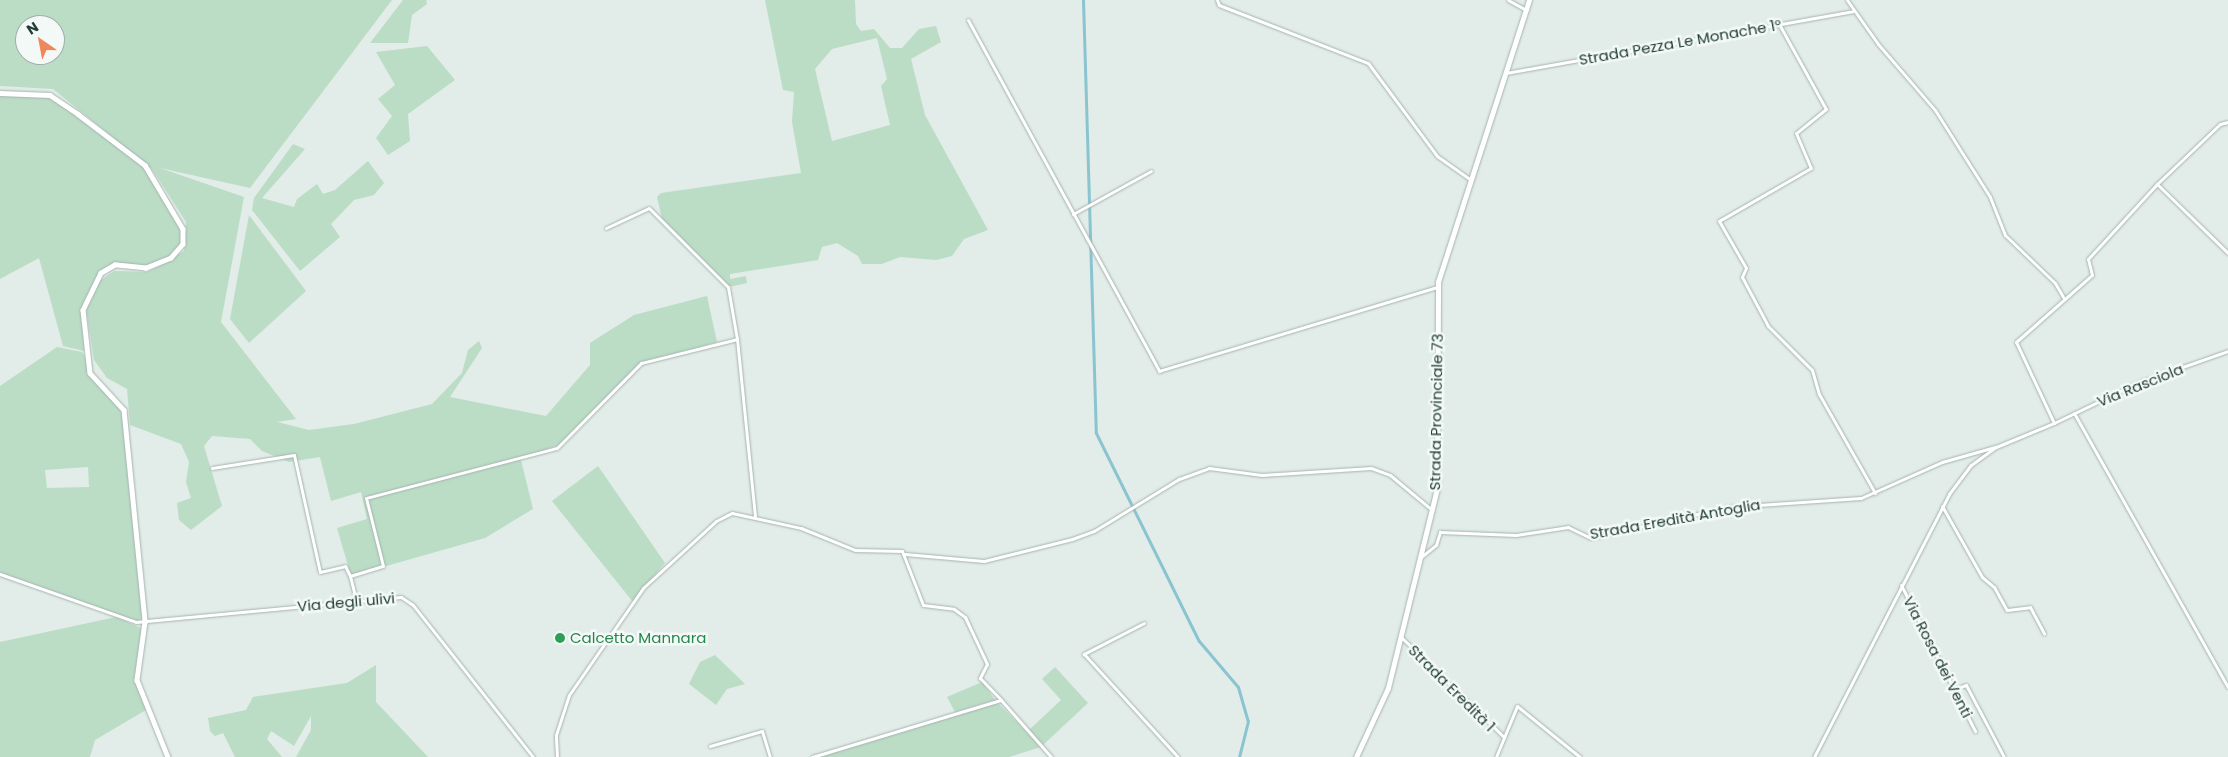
<!DOCTYPE html>
<html>
<head>
<meta charset="utf-8">
<style>
	body { margin:0 }
	#map { position:relative; width:2228px; height:757px; overflow:hidden; background:#e2ece8; font-family:Poppins,sans-serif }
	div>[style] { position:absolute }
	[style*='--x'] { left:calc(var(--x)*1px); top:calc(var(--y)*1px); width:calc(var(--w)*1px); rotate:calc(var(--a)*1deg) }
	.green>* { inset:0; background:#bbddc6 }
	.canal>* { height:3px; margin:-1.5px; padding:0 1.5px; transform-origin:1.5px; border-radius:1.5px; background:#8bc4d1 }
	.roads { filter:drop-shadow(0 0 1px #a5b4af) drop-shadow(0 0 1px #a5b4af) }
	.street>* { height:3px; margin:-1.5px; padding:0 1.5px; transform-origin:1.5px; border-radius:1.5px; background:#fff }
	.secondary>* { height:4.5px; margin:-2.25px; padding:0 2.25px; transform-origin:2.25px; border-radius:2.25px; background:#fff }
	.dots>* { width:14px; height:14px; translate:-50% -50%; box-sizing:border-box; border:2px solid #f3f9f6; border-radius:50% }
	span { translate:-50% -50%; white-space:nowrap; text-align:center; line-height:1.15; -webkit-text-stroke:5px #f3f9f6; paint-order:stroke }
	.street-label { font-size:15px; color:#223d37 }
	.leisure-label { font-size:15px; color:#27864d }
	.left { translate:0 -50%; text-align:left }
	.north { position:absolute; left:15px; top:15px; width:50px; height:50px; box-sizing:border-box; background:#f3f9f6; border:1px solid #9faeaa; border-radius:50%; rotate:327deg; font-size:14px; font-weight:700; line-height:20px; text-align:center; color:#223d37 }
	.north::after { content:''; display:block; margin:auto; width:18px; height:22px; background:#f0865c; clip-path:polygon(50% 0,100% 100%,50% 72%,0 100%) }
</style>
</head>
<body>
<div id="map">
	<div class="green">
		<div style="clip-path:polygon(evenodd,0 0,392px 0,250px 188px,160px 168px,244px 197px,221px 322px,296px 419px,277px 422px,309px 430px,354px 424px,432px 404px,462px 373px,468px 350px,479px 341px,482px 348px,450px 397px,546px 416px,590px 365px,590px 343px,634px 315px,707px 296px,717px 342px,638px 366px,560px 444px,521px 460px,533px 509px,485px 538px,351px 576px,337px 528px,367px 519px,361px 492px,331px 501px,320px 457px,289px 462px,262px 451px,250px 439px,212px 436px,204px 446px,222px 506px,191px 530px,179px 520px,177px 503px,191px 498px,186px 482px,189px 462px,181px 444px,130px 425px,127px 389px,107px 378px,94px 360px,86px 309px,99px 281px,114px 271px,148px 272px,184px 251px,186px 222px,152px 169px,53px 89px,0 86px,0 0,25px 25px,55px 25px,55px 55px,25px 55px,25px 25px)"></div>
		<div style="clip-path:polygon(403px 0,426px 0,427px 4px,412px 15px,408px 43px,370px 43px)"></div>
		<div style="clip-path:polygon(evenodd,765px 0,855px 0,856px 24px,861px 31px,874px 29px,890px 48px,902px 48px,919px 29px,936px 26px,941px 42px,911px 59px,925px 115px,988px 230px,964px 239px,952px 256px,936px 260px,900px 257px,882px 264px,862px 264px,858px 256px,837px 243px,822px 247px,818px 260px,730px 274px,730px 279px,746px 276px,747px 283px,729px 287px,662px 219px,657px 197px,661px 193px,801px 173px,792px 122px,794px 92px,783px 90px,765px 0,877px 38px,887px 79px,881px 86px,890px 125px,832px 141px,815px 69px,832px 49px,877px 38px)"></div>
		<div style="clip-path:polygon(427px 46px,455px 80px,408px 114px,410px 141px,388px 155px,376px 138px,392px 116px,378px 99px,395px 85px,376px 52px)"></div>
		<div style="clip-path:polygon(0 94px,45px 95px,65px 105px,149px 171px,179px 221px,184px 237px,178px 251px,159px 264px,138px 268px,115px 264px,101px 271px,83px 303px,84px 351px,63px 346px,39px 258px,0 279px)"></div>
		<div style="clip-path:polygon(293px 144px,305px 149px,262px 198px,294px 207px,297px 199px,317px 184px,323px 194px,335px 190px,368px 161px,384px 183px,374px 195px,354px 200px,331px 224px,340px 237px,300px 271px,252px 210px,254px 198px)"></div>
		<div style="clip-path:polygon(249px 215px,306px 291px,249px 343px,230px 319px)"></div>
		<div style="clip-path:polygon(evenodd,57px 347px,82px 352px,101px 386px,122px 406px,143px 617px,138px 621px,0 573px,0 386px,57px 347px,88px 467px,89px 487px,47px 488px,45px 470px,88px 467px)"></div>
		<div style="clip-path:polygon(598px 466px,665px 563px,633px 602px,552px 501px)"></div>
		<div style="clip-path:polygon(116px 617px,141px 628px,136px 680px,146px 710px,95px 740px,90px 757px,0 757px,0 642px)"></div>
		<div style="clip-path:polygon(715px 655px,745px 684px,727px 689px,716px 705px,689px 684px,700px 662px)"></div>
		<div style="clip-path:polygon(376px 665px,376px 702px,428px 757px,296px 757px,311px 730px,311px 716px,294px 746px,271px 731px,267px 739px,282px 757px,235px 757px,223px 733px,215px 736px,210px 731px,208px 718px,246px 710px,253px 697px,347px 683px)"></div>
		<div style="clip-path:polygon(1055px 667px,1088px 703px,1043px 745px,1029px 730px,1061px 700px,1042px 679px)"></div>
		<div style="clip-path:polygon(982px 682px,995px 700px,955px 712px,947px 697px)"></div>
		<div style="clip-path:polygon(998px 703px,1041px 747px,1009px 757px,815px 757px)"></div>
	</div>
	<div class="canal">
		<div style="--x:1083;--y:0;--w:433;--a:88.3"></div>
		<div style="--x:1096;--y:433;--w:232;--a:63.7"></div>
		<div style="--x:1199;--y:641;--w:60;--a:49.7"></div>
		<div style="--x:1238;--y:687;--w:35;--a:74"></div>
		<div style="--x:1248;--y:721;--w:37;--a:104"></div>
	</div>
	<div class="roads">
		<div class="street">
			<div style="--x:1217;--y:0;--w:5;--a:68"></div>
			<div style="--x:1219;--y:5;--w:160;--a:21.3"></div>
			<div style="--x:1368;--y:63;--w:116;--a:53.4"></div>
			<div style="--x:1437;--y:156;--w:42;--a:35.2"></div>
			<div style="--x:1508;--y:0;--w:21;--a:29"></div>
			<div style="--x:1847;--y:0;--w:54;--a:54.8"></div>
			<div style="--x:1878;--y:44;--w:87;--a:49.2"></div>
			<div style="--x:1935;--y:110;--w:103;--a:57.7"></div>
			<div style="--x:1990;--y:197;--w:41;--a:68.5"></div>
			<div style="--x:2005;--y:235;--w:69;--a:43.8"></div>
			<div style="--x:2055;--y:283;--w:16;--a:60"></div>
			<div style="--x:968;--y:20;--w:400;--a:61.4"></div>
			<div style="--x:1159;--y:371;--w:290;--a:-16.8"></div>
			<div style="--x:1779;--y:24;--w:97;--a:61.1"></div>
			<div style="--x:1826;--y:109;--w:38;--a:141"></div>
			<div style="--x:1796;--y:133;--w:38;--a:67"></div>
			<div style="--x:1811;--y:168;--w:106;--a:150.1"></div>
			<div style="--x:1719;--y:221;--w:54;--a:60.1"></div>
			<div style="--x:1746;--y:268;--w:10;--a:114"></div>
			<div style="--x:1742;--y:277;--w:55;--a:62"></div>
			<div style="--x:1768;--y:326;--w:62;--a:45"></div>
			<div style="--x:1812;--y:370;--w:25;--a:74"></div>
			<div style="--x:1819;--y:394;--w:114;--a:60.5"></div>
			<div style="--x:1506;--y:73;--w:352;--a:-10.1"></div>
			<div style="--x:2157;--y:184;--w:99;--a:44.2"></div>
			<div style="--x:1073;--y:214;--w:89;--a:-28.9"></div>
			<div style="--x:606;--y:228;--w:47;--a:-24.9"></div>
			<div style="--x:649;--y:208;--w:112;--a:45"></div>
			<div style="--x:728;--y:287;--w:53;--a:80.2"></div>
			<div style="--x:2074;--y:413;--w:314;--a:60.7"></div>
			<div style="--x:2054;--y:423;--w:92;--a:-25.7"></div>
			<div style="--x:2137;--y:383;--w:96;--a:-19.4"></div>
			<div style="--x:212;--y:468;--w:83;--a:-9"></div>
			<div style="--x:294;--y:455;--w:120;--a:77.5"></div>
			<div style="--x:320;--y:572;--w:26;--a:-13"></div>
			<div style="--x:345;--y:566;--w:11;--a:63"></div>
			<div style="--x:1942;--y:506;--w:81;--a:60.6"></div>
			<div style="--x:1982;--y:577;--w:16;--a:40"></div>
			<div style="--x:1994;--y:587;--w:26;--a:61"></div>
			<div style="--x:2007;--y:610;--w:23;--a:-7"></div>
			<div style="--x:2030;--y:607;--w:30;--a:62"></div>
			<div style="--x:905;--y:554;--w:79;--a:5.1"></div>
			<div style="--x:984;--y:561;--w:91;--a:-14"></div>
			<div style="--x:1072;--y:539;--w:23;--a:-20"></div>
			<div style="--x:1094;--y:531;--w:100;--a:-31.5"></div>
			<div style="--x:1179;--y:479;--w:32;--a:-20"></div>
			<div style="--x:1209;--y:468;--w:53;--a:7.5"></div>
			<div style="--x:1262;--y:475;--w:109;--a:-3.7"></div>
			<div style="--x:1371;--y:468;--w:20;--a:20"></div>
			<div style="--x:1390;--y:475;--w:55;--a:39.8"></div>
			<div style="--x:1421;--y:557;--w:19;--a:-39"></div>
			<div style="--x:1436;--y:545;--w:14;--a:-73"></div>
			<div style="--x:1440;--y:532;--w:76;--a:2.3"></div>
			<div style="--x:1516;--y:535;--w:53;--a:-8.7"></div>
			<div style="--x:1568;--y:527;--w:25;--a:26"></div>
			<div style="--x:1591;--y:538;--w:141;--a:-12.7"></div>
			<div style="--x:1729;--y:507;--w:132;--a:-3.9"></div>
			<div style="--x:1861;--y:498;--w:89;--a:-24"></div>
			<div style="--x:1942;--y:462;--w:55;--a:-15.8"></div>
			<div style="--x:0;--y:574;--w:144;--a:19.4"></div>
			<div style="--x:136;--y:622;--w:266;--a:-5.4"></div>
			<div style="--x:401;--y:597;--w:14;--a:34"></div>
			<div style="--x:413;--y:605;--w:194;--a:51.7"></div>
			<div style="--x:1901;--y:585;--w:164;--a:63.1"></div>
			<div style="--x:356;--y:600;--w:25;--a:-104"></div>
			<div style="--x:350;--y:576;--w:34;--a:-17"></div>
			<div style="--x:383;--y:566;--w:70;--a:-104"></div>
			<div style="--x:366;--y:498;--w:197;--a:-14.7"></div>
			<div style="--x:557;--y:448;--w:120;--a:-45.3"></div>
			<div style="--x:641;--y:363;--w:99;--a:-14"></div>
			<div style="--x:737;--y:339;--w:178;--a:84.2"></div>
			<div style="--x:1144;--y:623;--w:68;--a:152.7"></div>
			<div style="--x:1084;--y:654;--w:139;--a:47.6"></div>
			<div style="--x:1401;--y:637;--w:144;--a:44.2"></div>
			<div style="--x:1954;--y:690;--w:13;--a:-23"></div>
			<div style="--x:1966;--y:685;--w:81;--a:62.2"></div>
			<div style="--x:710;--y:746;--w:54;--a:-16.1"></div>
			<div style="--x:762;--y:731;--w:27;--a:73"></div>
			<div style="--x:557;--y:757;--w:22;--a:-93"></div>
			<div style="--x:556;--y:735;--w:42;--a:-72"></div>
			<div style="--x:569;--y:695;--w:130;--a:-55.3"></div>
			<div style="--x:643;--y:588;--w:99;--a:-42.5"></div>
			<div style="--x:716;--y:521;--w:18;--a:-27"></div>
			<div style="--x:732;--y:513;--w:71;--a:12.3"></div>
			<div style="--x:801;--y:528;--w:58;--a:22.2"></div>
			<div style="--x:855;--y:550;--w:47;--a:1.2"></div>
			<div style="--x:902;--y:551;--w:58;--a:68.7"></div>
			<div style="--x:923;--y:605;--w:31;--a:7"></div>
			<div style="--x:954;--y:609;--w:14;--a:36"></div>
			<div style="--x:965;--y:617;--w:52;--a:64.9"></div>
			<div style="--x:987;--y:664;--w:16;--a:117"></div>
			<div style="--x:980;--y:678;--w:30;--a:46"></div>
			<div style="--x:812;--y:757;--w:197;--a:-16.8"></div>
			<div style="--x:1001;--y:700;--w:76;--a:48.7"></div>
			<div style="--x:1496;--y:757;--w:55;--a:-67.6"></div>
			<div style="--x:1517;--y:706;--w:81;--a:39"></div>
			<div style="--x:1814;--y:757;--w:296;--a:-62.8"></div>
			<div style="--x:1949;--y:494;--w:36;--a:-53"></div>
			<div style="--x:1971;--y:465;--w:31;--a:-36"></div>
			<div style="--x:1996;--y:447;--w:63;--a:-22.5"></div>
			<div style="--x:2054;--y:423;--w:89;--a:-115.1"></div>
			<div style="--x:2016;--y:342;--w:101;--a:-41.4"></div>
			<div style="--x:2092;--y:275;--w:16;--a:-104"></div>
			<div style="--x:2088;--y:259;--w:102;--a:-47.4"></div>
			<div style="--x:2157;--y:184;--w:87;--a:-43.6"></div>
			<div style="--x:2220;--y:124;--w:8;--a:-14"></div>
		</div>
		<div class="secondary">
			<div style="--x:0;--y:93;--w:50;--a:2.3"></div>
			<div style="--x:50;--y:95;--w:34;--a:34"></div>
			<div style="--x:78;--y:114;--w:84;--a:37.3"></div>
			<div style="--x:145;--y:165;--w:74;--a:59.3"></div>
			<div style="--x:183;--y:229;--w:15;--a:90"></div>
			<div style="--x:183;--y:244;--w:18;--a:131"></div>
			<div style="--x:171;--y:258;--w:27;--a:158"></div>
			<div style="--x:146;--y:268;--w:31;--a:-174"></div>
			<div style="--x:115;--y:265;--w:16;--a:150"></div>
			<div style="--x:101;--y:273;--w:41;--a:115.9"></div>
			<div style="--x:83;--y:310;--w:63;--a:83.7"></div>
			<div style="--x:90;--y:373;--w:50;--a:47.4"></div>
			<div style="--x:124;--y:410;--w:213;--a:84.3"></div>
			<div style="--x:145;--y:622;--w:59;--a:97.9"></div>
			<div style="--x:137;--y:680;--w:83;--a:68.1"></div>
			<div style="--x:1356;--y:757;--w:76;--a:-65.1"></div>
			<div style="--x:1388;--y:688;--w:205;--a:-76.2"></div>
			<div style="--x:1437;--y:489;--w:207;--a:-89.7"></div>
			<div style="--x:1438;--y:282;--w:296;--a:-72.1"></div>
		</div>
	</div>
	<div class="dots">
		<div style="left:560px;top:638px;background:#2e9e5b"></div>
	</div>
	<div class="street-label">
		<span style="left:1680px;top:42px;rotate:-10deg">Strada Pezza Le Monache 1°</span>
		<span style="left:2140px;top:385px;rotate:-22deg">Via Rasciola</span>
		<span style="left:1436px;top:412px;rotate:-89deg">Strada Provinciale 73</span>
		<span style="left:1675px;top:519px;rotate:-10deg">Strada Eredità Antoglia</span>
		<span style="left:346px;top:602px;rotate:-5deg">Via degli ulivi</span>
		<span style="left:1938px;top:657px;rotate:63deg">Via Rosa dei Venti</span>
		<span style="left:1452px;top:688px;rotate:45deg">Strada Eredità 1</span>
	</div>
	<div class="leisure-label">
		<span class="left" style="left:570px;top:638px">Calcetto Mannara</span>
	</div>
	<div class="north">N</div>
</div>
</body>
</html>
